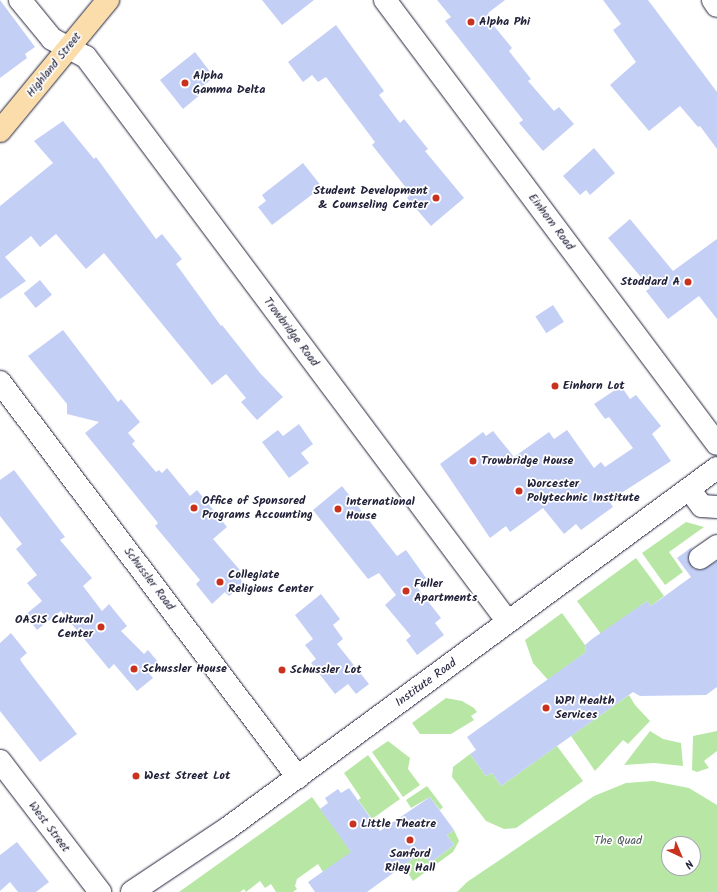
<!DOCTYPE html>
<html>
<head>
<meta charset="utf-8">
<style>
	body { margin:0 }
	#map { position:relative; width:717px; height:892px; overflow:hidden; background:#fff; font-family:Kalam,sans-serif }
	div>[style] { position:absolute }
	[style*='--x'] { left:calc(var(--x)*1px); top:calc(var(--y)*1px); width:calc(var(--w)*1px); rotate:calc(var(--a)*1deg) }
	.green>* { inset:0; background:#b8e7a5 }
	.building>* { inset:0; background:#c4cff6; transform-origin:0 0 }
	.roads { filter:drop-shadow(0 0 1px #22223b) drop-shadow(0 0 1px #22223b) }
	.minor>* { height:22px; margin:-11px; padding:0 11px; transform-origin:11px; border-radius:11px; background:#fff }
	.highway>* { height:22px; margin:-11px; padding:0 11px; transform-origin:11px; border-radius:11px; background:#faddab }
	.dots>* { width:11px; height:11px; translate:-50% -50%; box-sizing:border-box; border:2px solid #fff; border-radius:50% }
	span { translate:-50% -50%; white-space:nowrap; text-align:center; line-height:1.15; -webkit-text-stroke:3.5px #fff; paint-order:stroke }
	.poi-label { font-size:12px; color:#22223b; font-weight:700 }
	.left { translate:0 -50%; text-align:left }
	.right { translate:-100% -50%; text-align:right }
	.street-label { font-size:12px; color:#22223b }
	.park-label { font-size:12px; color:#4f5d5b }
	.north { position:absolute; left:661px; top:836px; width:40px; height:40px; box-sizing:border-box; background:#fff; border:1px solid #a7a7b1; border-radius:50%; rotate:136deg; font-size:11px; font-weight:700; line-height:16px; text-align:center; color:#22223b }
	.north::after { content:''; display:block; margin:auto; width:14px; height:18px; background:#c8321e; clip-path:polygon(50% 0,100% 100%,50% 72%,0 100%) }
</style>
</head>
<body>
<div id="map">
	<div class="green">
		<div style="clip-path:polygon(686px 522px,704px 527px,669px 552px,683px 572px,665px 585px,642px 553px)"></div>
		<div style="clip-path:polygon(636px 558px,664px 596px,651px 606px,647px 601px,601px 634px,577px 601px)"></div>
		<div style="clip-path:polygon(562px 613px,585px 645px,586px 652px,548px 680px,533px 663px,525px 640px)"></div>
		<div style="clip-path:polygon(629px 695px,635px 705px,650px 721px,628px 744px,623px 740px,595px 771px,571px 736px)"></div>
		<div style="clip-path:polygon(446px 698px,462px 701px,474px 708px,477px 712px,471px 716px,474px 720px,451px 734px,420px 734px,412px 723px)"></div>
		<div style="clip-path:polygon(650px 731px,663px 739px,681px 743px,683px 766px,654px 763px,624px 765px)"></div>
		<div style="clip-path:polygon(717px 731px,717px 751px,704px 761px,709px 768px,697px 772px,692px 770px,693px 736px)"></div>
		<div style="clip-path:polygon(388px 741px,410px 758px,408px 769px,420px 785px,403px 797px,372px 752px)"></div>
		<div style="clip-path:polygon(557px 746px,583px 781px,516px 828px,504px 829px,486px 821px,452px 777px,453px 767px,470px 754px,486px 776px,492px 773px,501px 786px)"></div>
		<div style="clip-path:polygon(368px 755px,400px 799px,372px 819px,358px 800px,361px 798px,344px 773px)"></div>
		<div style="clip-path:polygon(evenodd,653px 781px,689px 788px,717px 805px,717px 892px,457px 892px,467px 882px,594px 796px,626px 783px,653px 781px,669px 844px,693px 844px,693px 868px,669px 868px,669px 844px)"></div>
		<div style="clip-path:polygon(427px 786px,443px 807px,440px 810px,430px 797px,411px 808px,406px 800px)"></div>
		<div style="clip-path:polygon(312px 797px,352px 853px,323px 872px,318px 864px,297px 879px,295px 886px,297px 889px,293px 892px,276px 892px,271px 884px,265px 888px,260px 881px,246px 892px,244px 889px,240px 892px,179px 892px)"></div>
		<div style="clip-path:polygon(454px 830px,459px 841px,453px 852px,413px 881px,403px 866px,422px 852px,430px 863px,454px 845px,447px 835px)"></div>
	</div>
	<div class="building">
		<div style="clip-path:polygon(0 0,35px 47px,25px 54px,27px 58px,0 78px)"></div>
		<div style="clip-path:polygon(262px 0,314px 0,282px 25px)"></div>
		<div style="clip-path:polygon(437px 0,505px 0,488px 13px,497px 24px,494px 26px,512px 48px,509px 51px,531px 79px,528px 81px,554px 111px,559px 107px,574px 124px,543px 151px,519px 123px,523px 120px,445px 21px,451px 17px)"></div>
		<div style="clip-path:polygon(603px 0,648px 0,717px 92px,717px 149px,700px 126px,698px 127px,680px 106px,649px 131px,610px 85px,636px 62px,613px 30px,621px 24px)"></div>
		<div style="clip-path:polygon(336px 25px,384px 91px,379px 95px,400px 123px,404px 119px,428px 149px,425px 151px,464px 198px,431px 226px,407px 198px,411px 194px,372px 145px,375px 142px,326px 77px,318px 82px,312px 75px,303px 82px,288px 62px)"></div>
		<div style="clip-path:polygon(195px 52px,214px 77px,204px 85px,207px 89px,183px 109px,160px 80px)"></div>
		<div style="clip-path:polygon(63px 121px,94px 159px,96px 157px,156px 239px,162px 234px,182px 259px,176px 264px,221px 326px,222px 325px,260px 373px,283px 397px,257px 420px,241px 402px,246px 398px,226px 374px,212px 385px,104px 253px,86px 269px,56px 234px,40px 247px,31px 236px,5px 257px,26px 281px,0 299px,0 206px,53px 163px,34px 141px)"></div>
		<div style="clip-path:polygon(594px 148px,615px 173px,590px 195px,586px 190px,580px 195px,563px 176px)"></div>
		<div style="clip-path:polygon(303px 163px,322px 187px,272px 225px,258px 207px,266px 201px,262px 195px)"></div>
		<div style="clip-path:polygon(630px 219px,673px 271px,717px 239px,717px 319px,699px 296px,668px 319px,646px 291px,650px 288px,608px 238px)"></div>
		<div style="left:40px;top:280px;width:19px;height:21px;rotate:51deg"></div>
		<div style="left:553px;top:305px;width:20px;height:21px;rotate:57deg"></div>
		<div style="clip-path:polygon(63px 330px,118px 402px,121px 399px,140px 422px,128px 433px,135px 441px,132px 444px,156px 472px,159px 470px,162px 473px,167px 468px,190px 496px,197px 490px,227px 527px,213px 539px,245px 576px,241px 580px,244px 584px,229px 596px,225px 592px,212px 604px,196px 584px,200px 580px,155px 526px,158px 523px,85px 433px,99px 422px,67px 414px,67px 404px,28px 356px)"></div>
		<div style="clip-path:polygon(621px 386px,630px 399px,636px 395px,661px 426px,652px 434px,671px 461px,609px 501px,613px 507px,581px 530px,576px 524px,564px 534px,543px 508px,510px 532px,506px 526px,490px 538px,440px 464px,483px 432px,486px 436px,493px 431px,514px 457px,549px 432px,554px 439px,567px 430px,594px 468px,601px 462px,605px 467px,633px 448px,609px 417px,605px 419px,594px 404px)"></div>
		<div style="clip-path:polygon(299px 424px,313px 444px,301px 453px,309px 463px,289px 478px,262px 442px,278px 430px,283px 436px)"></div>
		<div style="clip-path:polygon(14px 470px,65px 537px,60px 540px,92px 578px,83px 586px,102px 611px,109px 604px,127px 626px,121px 631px,144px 654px,148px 650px,158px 662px,147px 671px,153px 678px,137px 691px,114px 664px,109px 669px,61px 611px,37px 630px,25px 615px,42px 601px,27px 583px,37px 575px,16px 549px,22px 544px,0 516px,0 480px)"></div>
		<div style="clip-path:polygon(342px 486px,397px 556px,406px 550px,426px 578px,416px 586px,441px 618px,435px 623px,444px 635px,417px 655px,406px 640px,411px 636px,385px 605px,396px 595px,379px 573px,368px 579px,313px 510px)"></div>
		<div style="clip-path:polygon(692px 547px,688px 560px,694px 569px,702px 570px,717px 561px,717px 687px,706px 695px,640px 696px,633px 692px,501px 786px,492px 773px,486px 776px,470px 754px,476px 750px,467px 737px,586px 652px,585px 645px,592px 639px,647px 601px,651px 606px,691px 577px,677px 558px)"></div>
		<div style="clip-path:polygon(321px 594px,340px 619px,333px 625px,343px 639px,337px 644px,369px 684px,356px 694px,348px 684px,335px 694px,311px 663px,316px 659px,305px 645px,313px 639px,295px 615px)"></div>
		<div style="clip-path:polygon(11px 633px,27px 653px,20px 659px,23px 664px,77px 734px,40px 762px,0 711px,0 643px)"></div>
		<div style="clip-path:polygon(349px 788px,380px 831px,430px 797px,454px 830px,447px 835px,454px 845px,430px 863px,422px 852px,367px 892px,315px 892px,308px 882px,351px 852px,320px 809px,328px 803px,325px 798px,338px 789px,341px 793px)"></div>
		<div style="clip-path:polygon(17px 842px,49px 882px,36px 892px,18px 892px,10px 882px,0 891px,0 855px)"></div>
	</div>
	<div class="roads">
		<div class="minor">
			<div style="--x:20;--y:0;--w:50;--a:50.6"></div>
			<div style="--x:52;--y:39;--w:38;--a:28"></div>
			<div style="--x:86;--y:57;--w:705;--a:53.24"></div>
			<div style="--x:385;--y:0;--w:554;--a:53.21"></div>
			<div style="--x:713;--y:0;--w:7;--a:56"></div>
			<div style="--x:0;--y:382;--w:495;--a:53"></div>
			<div style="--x:689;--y:489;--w:21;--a:53"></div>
			<div style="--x:702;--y:506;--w:15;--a:4"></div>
			<div style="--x:700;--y:558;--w:21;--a:-35"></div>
			<div style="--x:0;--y:761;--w:165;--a:52.6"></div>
			<div style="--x:132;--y:892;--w:115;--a:-33.7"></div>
			<div style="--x:228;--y:828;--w:607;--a:-36.36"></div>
		</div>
		<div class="highway">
			<div style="--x:0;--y:131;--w:170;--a:-50.5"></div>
		</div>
	</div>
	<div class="dots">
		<div style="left:471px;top:22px;background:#c8321e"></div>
		<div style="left:185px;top:83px;background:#c8321e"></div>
		<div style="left:436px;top:198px;background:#c8321e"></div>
		<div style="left:688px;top:282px;background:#c8321e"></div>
		<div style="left:555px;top:386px;background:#c8321e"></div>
		<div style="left:473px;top:461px;background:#c8321e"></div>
		<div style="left:519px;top:491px;background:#c8321e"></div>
		<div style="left:194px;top:508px;background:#c8321e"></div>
		<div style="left:338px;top:509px;background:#c8321e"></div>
		<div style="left:220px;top:582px;background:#c8321e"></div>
		<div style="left:406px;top:591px;background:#c8321e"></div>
		<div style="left:101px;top:627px;background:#c8321e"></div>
		<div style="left:134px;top:669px;background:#c8321e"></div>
		<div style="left:282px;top:670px;background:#c8321e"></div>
		<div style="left:546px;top:708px;background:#c8321e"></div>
		<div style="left:136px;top:776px;background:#c8321e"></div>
		<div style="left:353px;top:824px;background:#c8321e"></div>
		<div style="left:410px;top:840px;background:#c8321e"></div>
	</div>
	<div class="poi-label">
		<span class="left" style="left:479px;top:22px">Alpha Phi</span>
		<span class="left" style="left:193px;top:83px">Alpha<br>Gamma Delta</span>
		<span class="right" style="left:428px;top:198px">Student Development<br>&amp; Counseling Center</span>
		<span class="right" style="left:680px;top:282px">Stoddard A</span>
		<span class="left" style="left:563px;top:386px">Einhorn Lot</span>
		<span class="left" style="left:481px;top:461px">Trowbridge House</span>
		<span class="left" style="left:527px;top:491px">Worcester<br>Polytechnic Institute</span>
		<span class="left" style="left:202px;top:508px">Office of Sponsored<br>Programs Accounting</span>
		<span class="left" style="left:346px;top:509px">International<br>House</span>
		<span class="left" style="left:228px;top:582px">Collegiate<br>Religious Center</span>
		<span class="left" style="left:414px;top:591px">Fuller<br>Apartments</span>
		<span class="right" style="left:93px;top:627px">OASIS Cultural<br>Center</span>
		<span class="left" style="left:142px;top:669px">Schussler House</span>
		<span class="left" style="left:290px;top:670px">Schussler Lot</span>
		<span class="left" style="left:555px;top:708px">WPI Health<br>Services</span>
		<span class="left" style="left:144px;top:776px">West Street Lot</span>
		<span class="left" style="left:361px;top:824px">Little Theatre</span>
		<span style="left:410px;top:861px">Sanford<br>Riley Hall</span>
	</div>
	<div class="street-label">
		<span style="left:54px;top:65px;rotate:-51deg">Highland Street</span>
		<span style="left:551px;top:222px;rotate:53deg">Einhorn Road</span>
		<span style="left:291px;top:332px;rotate:53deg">Trowbridge Road</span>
		<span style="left:149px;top:579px;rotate:53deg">Schussler Road</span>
		<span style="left:426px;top:683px;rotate:-36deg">Institute Road</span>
		<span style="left:49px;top:827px;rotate:53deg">West Street</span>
	</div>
	<div class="park-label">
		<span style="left:618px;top:841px">The Quad</span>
	</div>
	<div class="north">N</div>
</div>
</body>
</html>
